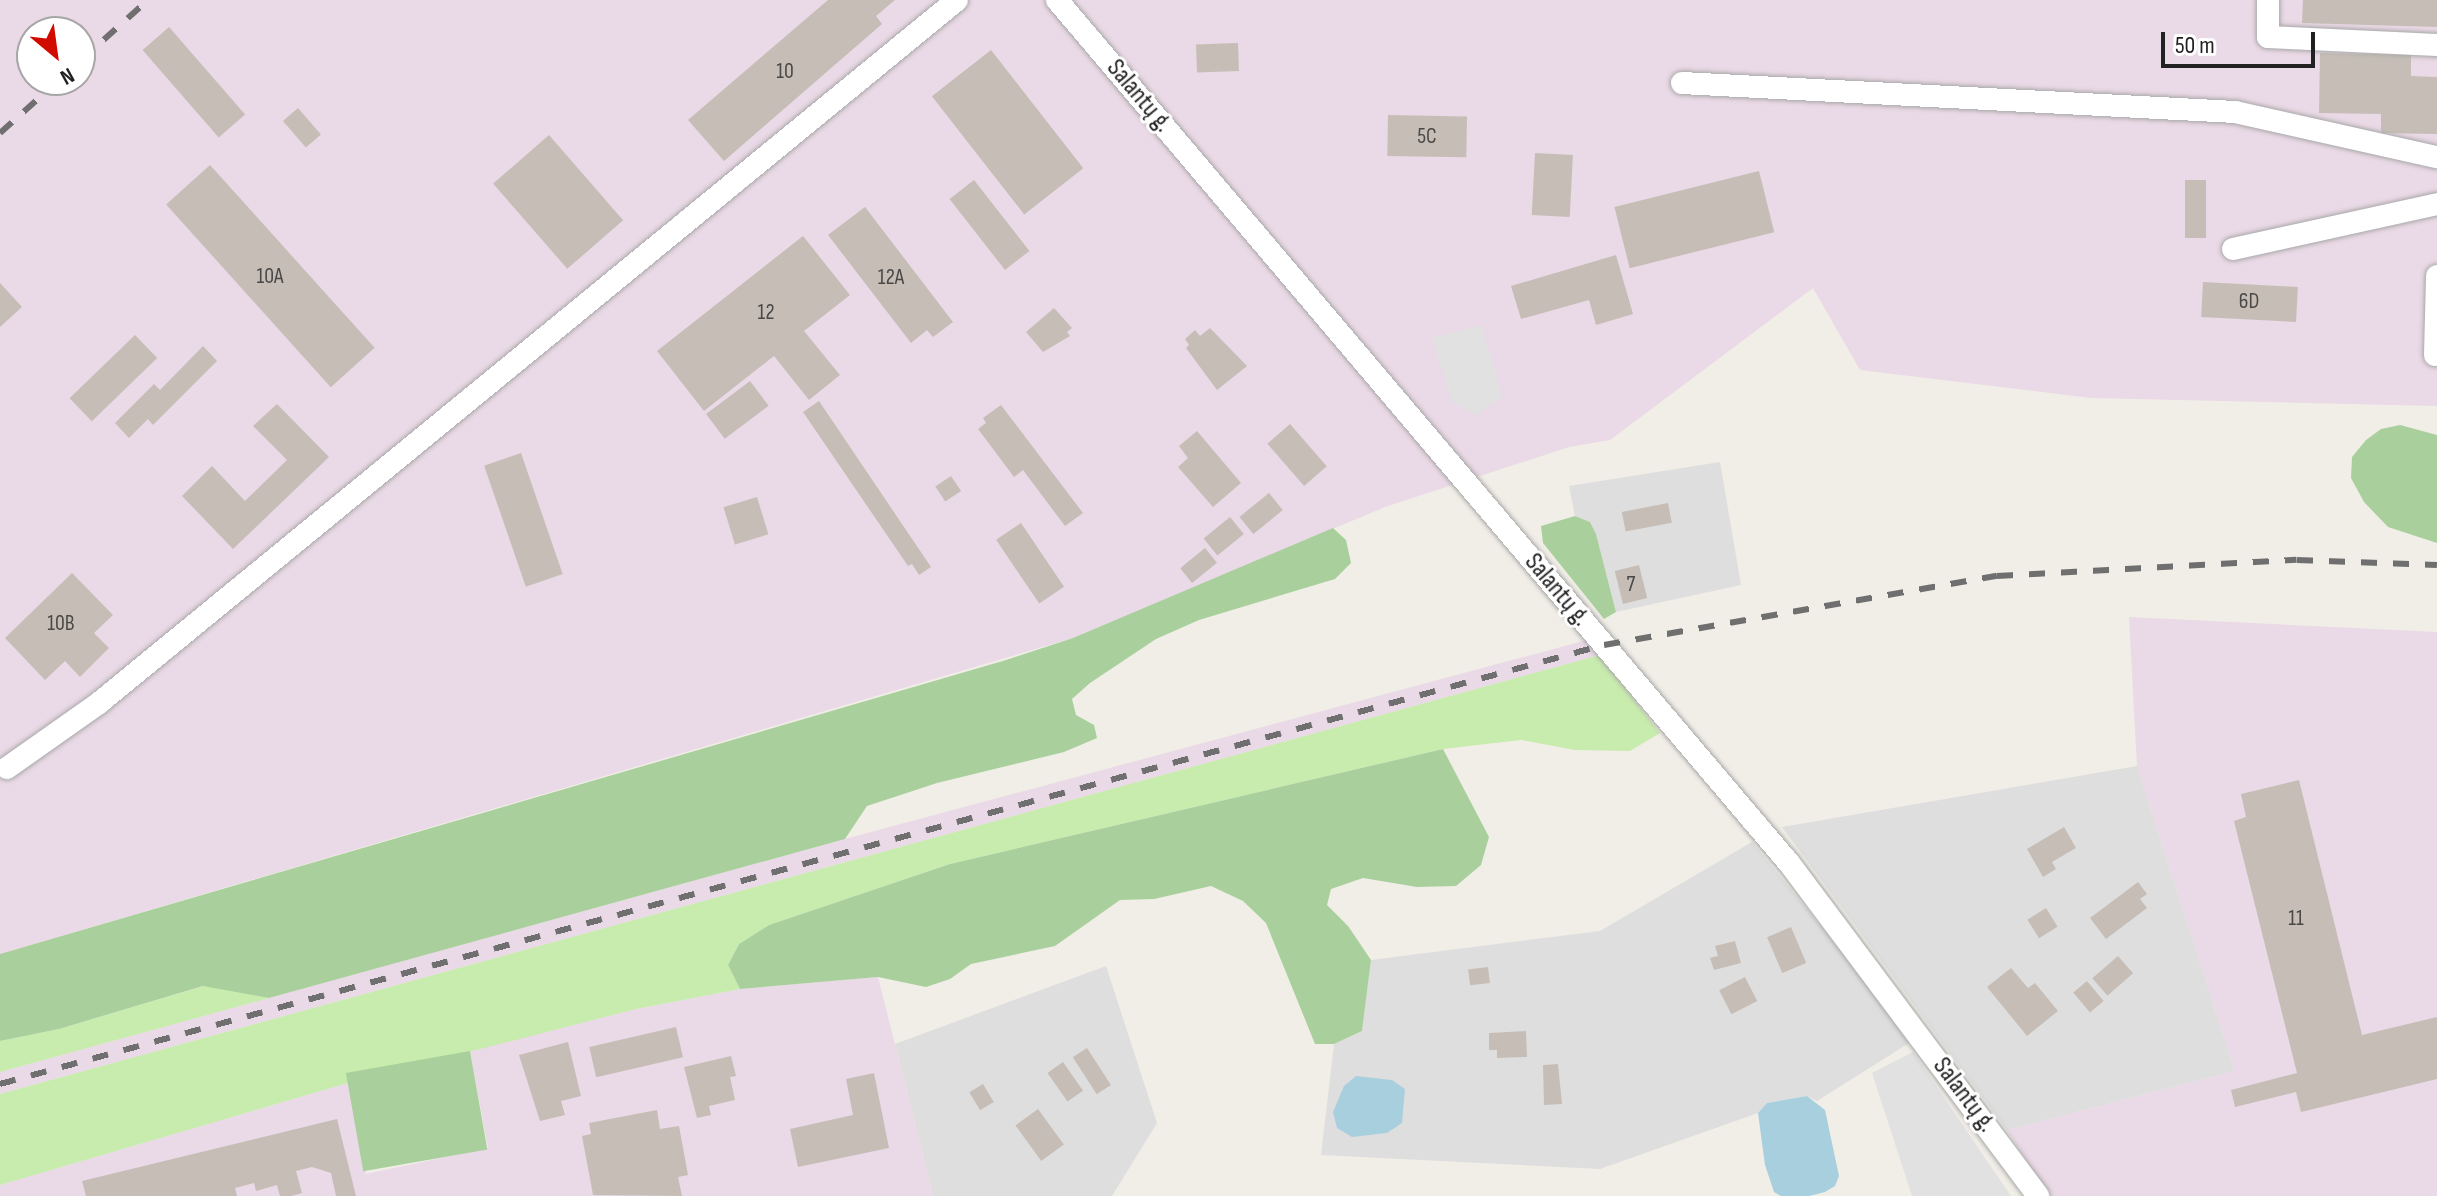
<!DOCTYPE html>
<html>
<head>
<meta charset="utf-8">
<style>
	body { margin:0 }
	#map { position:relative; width:2437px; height:1196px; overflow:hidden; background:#f1eee7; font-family:"Sofia Sans Condensed",sans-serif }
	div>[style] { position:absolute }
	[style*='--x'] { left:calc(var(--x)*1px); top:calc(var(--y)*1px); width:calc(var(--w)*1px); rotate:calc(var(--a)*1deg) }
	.residential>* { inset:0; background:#dfdede }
	.industrial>* { inset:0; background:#ead9e6 }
	.grass>* { inset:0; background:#c8ebae }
	.forest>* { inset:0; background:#a9d09c; transform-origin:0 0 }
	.parking>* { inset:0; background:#e1e1e1 }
	.water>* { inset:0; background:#a8cfde }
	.building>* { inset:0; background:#c6beb6; transform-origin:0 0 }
	.roads { filter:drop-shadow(0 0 2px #a8a8a8) drop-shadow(0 0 2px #a8a8a8) }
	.minor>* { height:22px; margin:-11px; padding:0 11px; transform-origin:11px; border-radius:11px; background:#fff }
	.rail>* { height:6px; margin-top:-3px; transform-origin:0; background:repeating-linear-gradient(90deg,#6f6f6f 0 16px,transparent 0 32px) }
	span { translate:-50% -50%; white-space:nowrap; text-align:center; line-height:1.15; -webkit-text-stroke:6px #fff; paint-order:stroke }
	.number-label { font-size:22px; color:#4a4846 }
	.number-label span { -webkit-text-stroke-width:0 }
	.street-label { font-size:26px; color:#212121 }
	.north { position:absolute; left:16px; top:16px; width:80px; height:80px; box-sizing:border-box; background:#fff; border:2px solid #a6a6a6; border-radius:50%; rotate:151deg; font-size:22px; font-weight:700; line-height:32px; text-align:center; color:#212121 }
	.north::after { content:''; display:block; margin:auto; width:28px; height:36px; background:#d10b00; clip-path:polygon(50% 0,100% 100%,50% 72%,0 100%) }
	.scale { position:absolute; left:2161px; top:32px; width:154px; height:36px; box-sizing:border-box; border:4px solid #212121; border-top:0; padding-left:10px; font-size:24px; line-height:28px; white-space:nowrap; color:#212121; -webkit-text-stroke:6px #fff; paint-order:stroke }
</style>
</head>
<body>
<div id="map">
	<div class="residential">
		<div style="clip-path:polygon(1720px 462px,1741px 585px,1616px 612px,1596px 534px,1590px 522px,1575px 516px,1569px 486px)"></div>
		<div style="clip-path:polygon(2137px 766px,2235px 1071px,2007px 1130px,1782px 827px)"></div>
		<div style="clip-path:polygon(1752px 842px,1914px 1040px,1817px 1101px,1807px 1096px,1767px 1103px,1758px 1113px,1600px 1169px,1321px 1155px,1334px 1044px,1362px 1031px,1371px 960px,1600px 931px)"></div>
		<div style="clip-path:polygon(1106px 966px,1157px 1123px,1112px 1196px,933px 1196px,895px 1044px)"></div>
	</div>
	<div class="industrial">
		<div style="clip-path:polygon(evenodd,0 0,2437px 0,2437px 406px,2091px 398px,1860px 370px,1813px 288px,1610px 440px,1569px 447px,1385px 507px,1073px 638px,0 954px,0 0,32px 32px,80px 32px,80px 80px,32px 80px,32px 32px)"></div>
		<div style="clip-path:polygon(2129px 617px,2437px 632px,2437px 1196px,2049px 1196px,2007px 1130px,2235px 1071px,2137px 766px)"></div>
		<div style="clip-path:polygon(1587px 640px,1600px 655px,0 1094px,0 1072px,845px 839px)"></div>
		<div style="clip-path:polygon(878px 977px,933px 1196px,0 1196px,0 1185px,348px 1083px,366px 1174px,488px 1148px,470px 1051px,636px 1009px,740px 989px)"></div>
	</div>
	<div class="grass">
		<div style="clip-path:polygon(1600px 655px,1660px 733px,1630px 751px,1575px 750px,1521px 740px,1443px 749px,950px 864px,769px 925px,739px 944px,728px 965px,740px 989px,636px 1009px,348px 1083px,0 1185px,0 1094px)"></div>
		<div style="clip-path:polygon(204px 986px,269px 998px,0 1072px,0 1041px,59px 1029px)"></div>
	</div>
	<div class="forest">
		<div style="clip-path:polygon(2400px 425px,2437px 435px,2437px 543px,2388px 527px,2364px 502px,2351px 478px,2352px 457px,2366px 440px,2381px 429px)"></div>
		<div style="clip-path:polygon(1575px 516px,1590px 522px,1596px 534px,1616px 612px,1604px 619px,1543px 543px,1541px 526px)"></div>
		<div style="clip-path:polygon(1333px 528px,1346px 540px,1351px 563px,1335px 579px,1199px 620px,1156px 639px,1090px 683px,1072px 699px,1076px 715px,1094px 725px,1097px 738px,1064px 752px,937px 783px,867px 806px,845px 839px,269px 998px,203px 986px,59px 1029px,0 1041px,0 954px,1006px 660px,1073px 638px)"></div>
		<div style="clip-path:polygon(1443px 749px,1489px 837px,1481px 865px,1456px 886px,1417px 887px,1363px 878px,1331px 889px,1327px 905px,1348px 926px,1371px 960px,1362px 1031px,1334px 1044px,1315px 1044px,1266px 923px,1243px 901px,1211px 886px,1154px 899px,1120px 900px,1055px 946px,971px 964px,950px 979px,926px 987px,878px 977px,740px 989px,728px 965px,739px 944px,769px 925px,950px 864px)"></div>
		<div style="left:470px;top:1051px;width:100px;height:126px;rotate:80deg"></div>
	</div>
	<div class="parking">
		<div style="clip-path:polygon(1481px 325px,1503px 396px,1477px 415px,1452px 402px,1432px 338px)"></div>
		<div style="clip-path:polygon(1913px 1052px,2011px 1196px,1912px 1196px,1872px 1073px)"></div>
	</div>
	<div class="water">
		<div style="clip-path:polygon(1356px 1076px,1392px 1080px,1405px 1089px,1402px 1123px,1387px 1133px,1352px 1137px,1337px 1128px,1333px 1112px,1344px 1086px)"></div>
		<div style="clip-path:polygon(1807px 1096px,1825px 1110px,1839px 1176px,1835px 1186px,1825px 1192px,1809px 1196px,1781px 1196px,1774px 1192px,1765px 1165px,1758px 1113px,1767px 1103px)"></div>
	</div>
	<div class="building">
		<div style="clip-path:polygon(828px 0,895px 0,876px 16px,882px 24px,724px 161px,688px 120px)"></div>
		<div style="clip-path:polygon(2303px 0,2437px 0,2437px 27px,2302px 23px)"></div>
		<div style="left:169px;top:27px;width:116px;height:35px;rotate:49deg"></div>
		<div style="left:1238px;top:43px;width:28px;height:42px;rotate:88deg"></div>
		<div style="left:991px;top:50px;width:150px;height:75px;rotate:52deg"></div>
		<div style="clip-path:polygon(2320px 53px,2411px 55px,2411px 76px,2437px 77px,2437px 134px,2381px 133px,2381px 114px,2319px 113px)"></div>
		<div style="left:298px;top:108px;width:35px;height:20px;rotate:49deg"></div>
		<div style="left:1388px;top:115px;width:79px;height:41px;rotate:1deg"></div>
		<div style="left:549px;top:135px;width:113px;height:74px;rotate:49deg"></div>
		<div style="left:1535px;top:153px;width:38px;height:62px;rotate:3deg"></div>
		<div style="left:210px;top:165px;width:246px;height:59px;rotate:48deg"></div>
		<div style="left:1759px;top:171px;width:63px;height:149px;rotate:76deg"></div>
		<div style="left:974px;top:180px;width:90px;height:31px;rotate:52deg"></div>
		<div style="left:2185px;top:180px;width:21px;height:58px"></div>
		<div style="clip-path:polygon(865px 207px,953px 322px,933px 337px,927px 330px,911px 343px,828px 235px)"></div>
		<div style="clip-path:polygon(803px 236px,850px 295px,804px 331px,840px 375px,809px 400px,774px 356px,704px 411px,657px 351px)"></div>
		<div style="clip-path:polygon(1616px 255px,1633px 314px,1596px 325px,1589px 300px,1521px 319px,1511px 286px)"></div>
		<div style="left:2203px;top:282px;width:95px;height:35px;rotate:3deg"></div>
		<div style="clip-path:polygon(0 283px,22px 307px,0 327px)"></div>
		<div style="clip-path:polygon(1054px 308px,1072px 328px,1067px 332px,1070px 336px,1043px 352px,1026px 332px)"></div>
		<div style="clip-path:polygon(1210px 328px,1247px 366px,1217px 390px,1186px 348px,1189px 345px,1185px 339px,1195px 330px,1200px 336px)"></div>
		<div style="left:135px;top:335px;width:32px;height:91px;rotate:46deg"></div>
		<div style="clip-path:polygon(203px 346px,217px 361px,153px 425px,148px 419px,129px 438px,115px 423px,154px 384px,160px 390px)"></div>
		<div style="left:750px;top:381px;width:31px;height:55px;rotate:53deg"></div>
		<div style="clip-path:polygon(819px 401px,931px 567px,919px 575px,912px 564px,908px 566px,803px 412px)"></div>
		<div style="clip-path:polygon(277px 404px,329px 457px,233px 549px,182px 496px,212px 466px,245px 501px,287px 460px,253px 426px)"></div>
		<div style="clip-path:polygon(1001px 405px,1083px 513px,1065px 526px,1023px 470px,1014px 477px,978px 429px,986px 423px,983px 418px)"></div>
		<div style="left:1290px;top:424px;width:56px;height:30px;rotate:49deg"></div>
		<div style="clip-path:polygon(1197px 431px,1241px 483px,1213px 507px,1178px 467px,1188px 458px,1179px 446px)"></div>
		<div style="left:521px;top:453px;width:128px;height:39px;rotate:71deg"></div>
		<div style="left:951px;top:476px;width:18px;height:19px;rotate:56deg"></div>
		<div style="left:1269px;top:493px;width:22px;height:38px;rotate:51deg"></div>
		<div style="left:757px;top:497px;width:39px;height:35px;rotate:73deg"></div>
		<div style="left:1668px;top:503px;width:20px;height:47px;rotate:79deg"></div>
		<div style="left:1230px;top:517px;width:22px;height:34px;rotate:51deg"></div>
		<div style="left:1021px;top:523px;width:77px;height:30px;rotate:56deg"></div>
		<div style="left:1205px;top:548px;width:19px;height:32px;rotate:51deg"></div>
		<div style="left:1639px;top:565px;width:34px;height:25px;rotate:76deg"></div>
		<div style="clip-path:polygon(72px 573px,113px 615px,94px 633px,109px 648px,80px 677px,65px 661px,45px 680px,5px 638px)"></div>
		<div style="clip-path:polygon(2299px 780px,2362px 1035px,2437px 1017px,2437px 1079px,2301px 1112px,2296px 1092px,2235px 1107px,2231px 1090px,2297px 1073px,2234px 821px,2246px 817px,2241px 794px)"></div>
		<div style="clip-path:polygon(2064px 827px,2076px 848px,2052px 862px,2056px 869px,2043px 877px,2027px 849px)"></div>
		<div style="clip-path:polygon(2138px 882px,2147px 894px,2140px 899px,2147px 908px,2106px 939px,2090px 918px)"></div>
		<div style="left:2046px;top:908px;width:22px;height:22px;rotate:58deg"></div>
		<div style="left:1791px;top:927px;width:39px;height:26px;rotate:67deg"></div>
		<div style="clip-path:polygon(1735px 941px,1741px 963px,1714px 970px,1710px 958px,1718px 956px,1715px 946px)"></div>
		<div style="left:2118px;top:956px;width:23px;height:34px;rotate:49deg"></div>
		<div style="left:1488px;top:967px;width:16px;height:20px;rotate:83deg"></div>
		<div style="clip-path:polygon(2011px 968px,2028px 988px,2035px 983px,2058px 1011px,2027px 1036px,1987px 987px)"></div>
		<div style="left:1745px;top:977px;width:27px;height:29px;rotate:63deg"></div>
		<div style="left:2087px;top:981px;width:26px;height:18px;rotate:50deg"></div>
		<div style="left:676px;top:1027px;width:31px;height:89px;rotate:77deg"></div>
		<div style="clip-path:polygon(1526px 1031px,1527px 1057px,1497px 1058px,1497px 1050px,1489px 1050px,1489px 1033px)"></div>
		<div style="clip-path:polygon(568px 1042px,581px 1096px,561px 1101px,565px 1115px,540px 1121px,519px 1055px)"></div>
		<div style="left:1087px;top:1048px;width:44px;height:17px;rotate:57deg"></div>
		<div style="clip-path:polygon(731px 1056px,736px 1076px,730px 1077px,735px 1100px,709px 1106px,711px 1115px,697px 1118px,684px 1067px)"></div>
		<div style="left:1063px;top:1062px;width:35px;height:19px;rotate:55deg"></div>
		<div style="clip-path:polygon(1558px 1064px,1562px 1104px,1544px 1105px,1543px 1065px)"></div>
		<div style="clip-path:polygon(874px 1073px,889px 1148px,798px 1167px,790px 1129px,853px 1115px,846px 1079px)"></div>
		<div style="left:983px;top:1084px;width:21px;height:16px;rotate:59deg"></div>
		<div style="left:1038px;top:1109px;width:44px;height:28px;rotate:54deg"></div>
		<div style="clip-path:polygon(657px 1110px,660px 1129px,679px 1126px,688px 1175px,678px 1177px,682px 1196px,593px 1195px,582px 1136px,591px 1134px,589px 1123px)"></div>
		<div style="clip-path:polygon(337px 1119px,356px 1196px,336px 1196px,331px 1173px,312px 1167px,296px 1171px,302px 1193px,291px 1196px,280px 1196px,277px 1185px,256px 1191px,254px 1183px,235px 1188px,237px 1196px,86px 1196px,82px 1181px)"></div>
	</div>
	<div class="roads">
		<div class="minor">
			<div style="--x:1057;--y:0;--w:1132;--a:49.7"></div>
			<div style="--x:1789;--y:863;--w:416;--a:53.2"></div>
			<div style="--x:2268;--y:0;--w:37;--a:90"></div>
			<div style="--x:2268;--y:37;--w:169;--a:2.7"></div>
			<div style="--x:1682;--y:83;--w:554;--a:3"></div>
			<div style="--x:2235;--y:112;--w:207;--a:12.6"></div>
			<div style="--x:2233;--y:249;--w:209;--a:-12.4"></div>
			<div style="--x:2435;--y:355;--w:79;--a:-88.5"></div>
			<div style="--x:7;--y:768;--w:113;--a:-35.2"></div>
			<div style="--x:99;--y:703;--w:1109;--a:-39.33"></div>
		</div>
	</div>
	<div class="rail">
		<div style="--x:80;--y:61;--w:91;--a:-41.9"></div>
		<div style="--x:0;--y:133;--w:79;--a:-41.9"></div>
		<div style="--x:0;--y:1084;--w:1663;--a:-15.31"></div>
		<div style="--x:1604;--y:645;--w:399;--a:-10"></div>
		<div style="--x:1997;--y:576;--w:300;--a:-3.1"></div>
		<div style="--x:2297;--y:560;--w:140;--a:2"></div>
	</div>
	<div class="number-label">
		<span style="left:785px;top:72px">10</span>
		<span style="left:1427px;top:137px">5C</span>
		<span style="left:270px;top:277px">10A</span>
		<span style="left:891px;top:278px">12A</span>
		<span style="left:2249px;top:302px">6D</span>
		<span style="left:766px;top:313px">12</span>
		<span style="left:1631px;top:585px">7</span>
		<span style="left:61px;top:624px">10B</span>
		<span style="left:2296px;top:919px">11</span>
	</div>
	<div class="street-label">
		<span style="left:1139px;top:96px;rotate:50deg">Salantų g.</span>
		<span style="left:1557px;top:590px;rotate:50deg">Salantų g.</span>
		<span style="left:1964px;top:1095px;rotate:53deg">Salantų g.</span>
	</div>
	<div class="north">N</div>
	<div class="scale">50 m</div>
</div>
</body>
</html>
